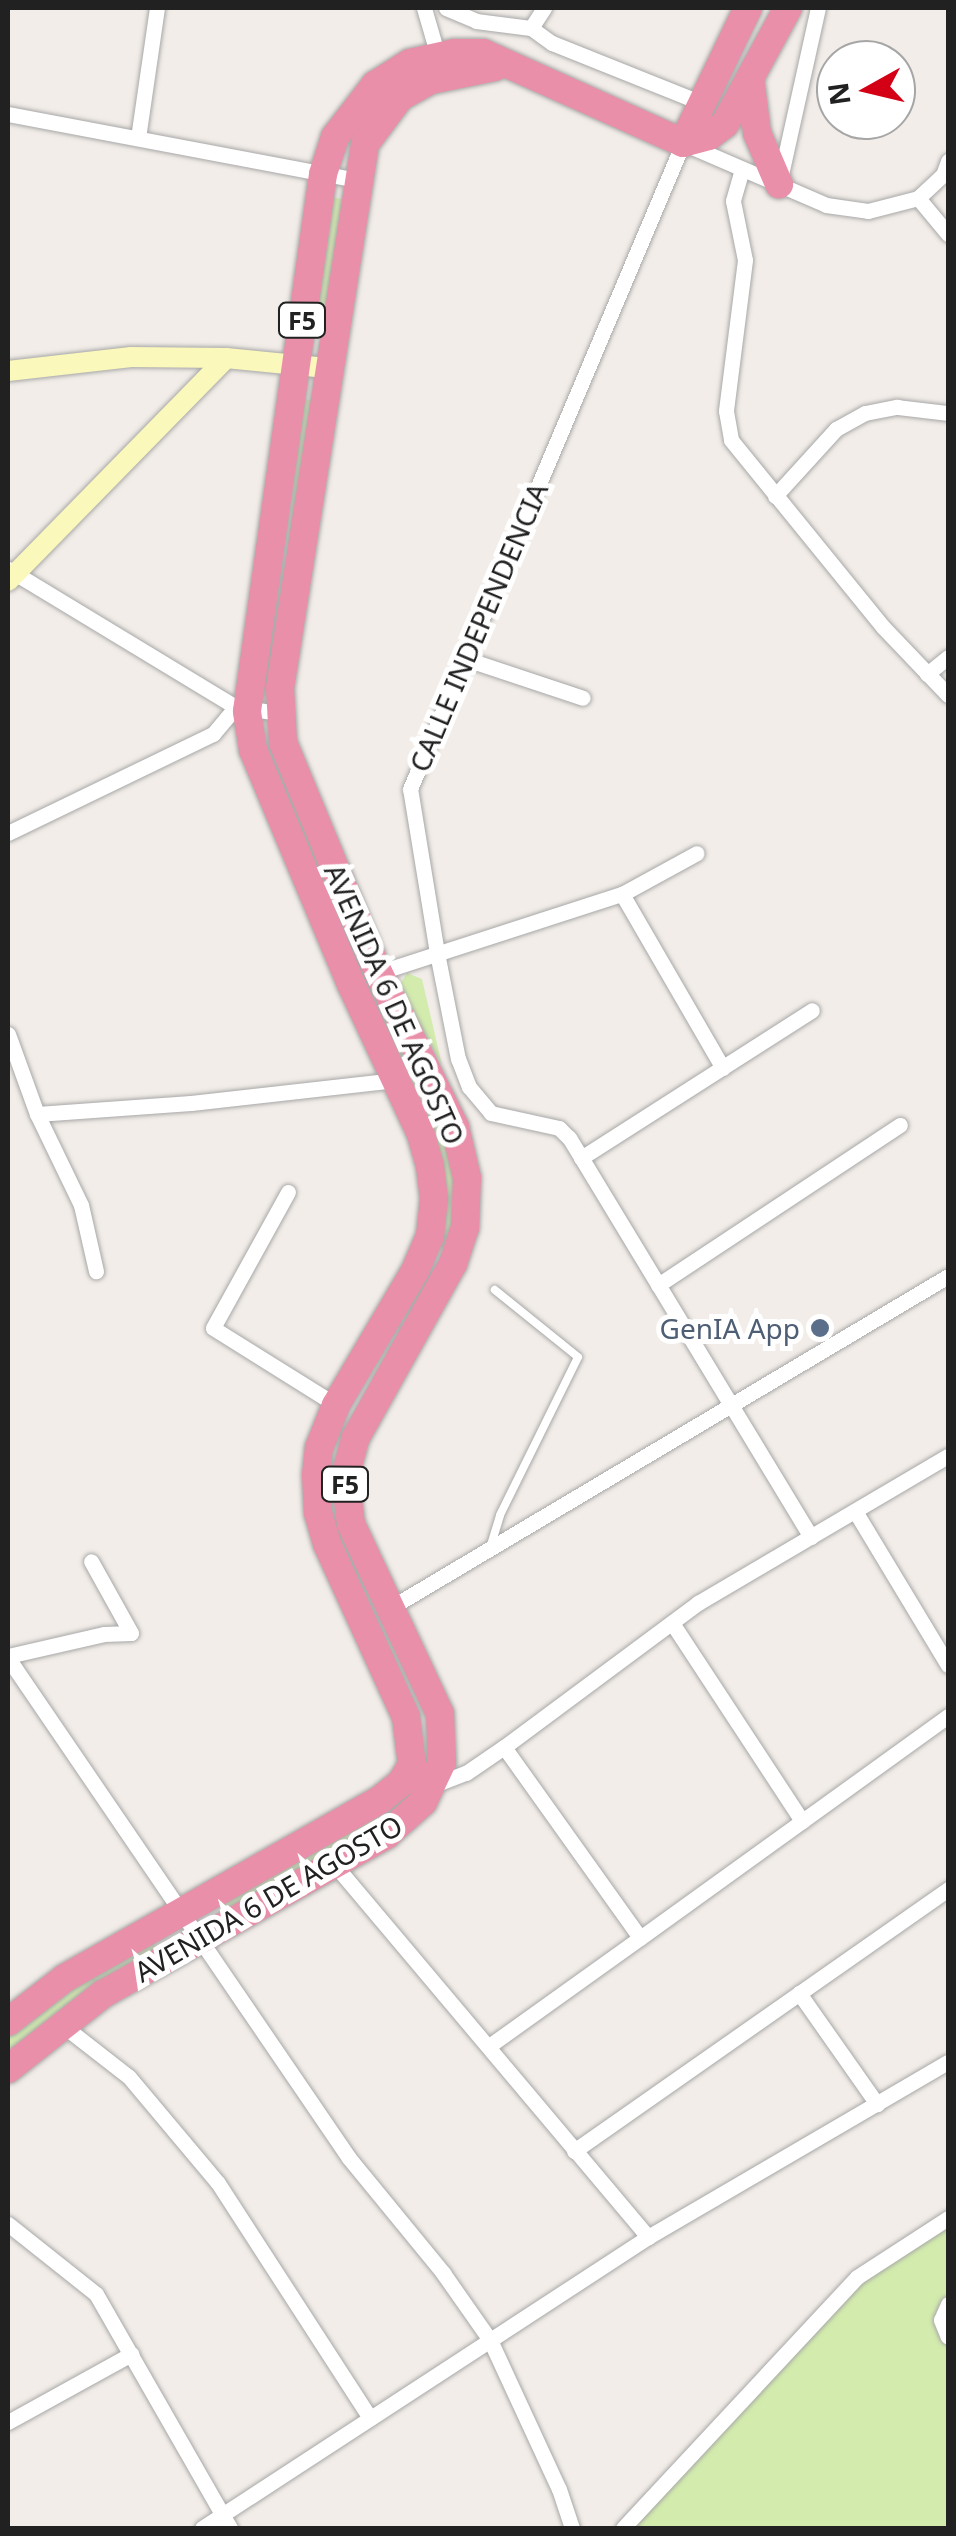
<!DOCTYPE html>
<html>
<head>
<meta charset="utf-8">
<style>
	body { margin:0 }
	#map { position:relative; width:956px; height:2536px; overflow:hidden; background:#f2ede8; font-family:"Noto Sans",sans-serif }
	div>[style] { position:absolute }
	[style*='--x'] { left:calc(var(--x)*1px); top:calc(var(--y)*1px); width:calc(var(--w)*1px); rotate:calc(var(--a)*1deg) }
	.grass>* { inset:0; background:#d3ecad; transform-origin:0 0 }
	.roads { filter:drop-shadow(0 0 2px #a8a8a8) drop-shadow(0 0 2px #a8a8a8) }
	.lane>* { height:8px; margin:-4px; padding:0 4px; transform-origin:4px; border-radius:4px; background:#fff }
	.street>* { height:15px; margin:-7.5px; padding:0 7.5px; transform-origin:7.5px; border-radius:7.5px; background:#fff }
	.secondary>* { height:20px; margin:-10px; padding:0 10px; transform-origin:10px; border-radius:10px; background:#fbf8bc }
	.highway>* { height:28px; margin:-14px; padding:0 14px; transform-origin:14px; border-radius:14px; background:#ea8fa9 }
	.dots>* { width:28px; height:28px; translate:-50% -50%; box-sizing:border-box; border:5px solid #fff; border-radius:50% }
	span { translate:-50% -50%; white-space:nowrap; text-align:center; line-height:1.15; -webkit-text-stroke:10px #fff; paint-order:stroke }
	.shield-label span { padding:2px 8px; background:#fff; border:2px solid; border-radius:8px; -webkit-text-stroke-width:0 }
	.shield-label { font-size:25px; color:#212121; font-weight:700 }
	.street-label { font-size:28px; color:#212121 }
	.service-label { font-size:28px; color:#4e5e75 }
	.right { translate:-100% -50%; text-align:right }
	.frame { position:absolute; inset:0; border:10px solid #212121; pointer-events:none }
	.north { position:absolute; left:816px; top:40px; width:100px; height:100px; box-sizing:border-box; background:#fff; border:2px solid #a6a6a6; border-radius:50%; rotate:262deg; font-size:28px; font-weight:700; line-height:40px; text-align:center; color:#212121 }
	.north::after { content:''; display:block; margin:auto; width:35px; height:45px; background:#d30016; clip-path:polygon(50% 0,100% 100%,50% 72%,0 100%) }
</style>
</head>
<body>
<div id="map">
	<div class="grass">
		<div style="left:331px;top:197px;width:12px;height:139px;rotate:9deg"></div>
		<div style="left:301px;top:399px;width:12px;height:281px;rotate:5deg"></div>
		<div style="clip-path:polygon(407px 973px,422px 979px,442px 1065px,398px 987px)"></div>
		<div style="clip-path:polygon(383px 1006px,446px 1134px,457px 1197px,448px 1250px,439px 1246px,375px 1011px)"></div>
		<div style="left:373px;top:1815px;width:13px;height:177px;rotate:61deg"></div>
		<div style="clip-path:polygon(151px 1940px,158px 1950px,12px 2050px,8px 2044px,8px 2036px,32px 2015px)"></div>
		<div style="clip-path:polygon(948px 2218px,948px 2528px,623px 2528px,857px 2277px)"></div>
	</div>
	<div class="roads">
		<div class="lane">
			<div style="--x:491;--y:1545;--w:31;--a:-73"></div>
			<div style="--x:500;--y:1515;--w:176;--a:-63.7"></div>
			<div style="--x:578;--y:1357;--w:107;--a:-141.1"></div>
		</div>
		<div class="street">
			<div style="--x:424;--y:8;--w:57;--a:73.8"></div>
			<div style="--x:446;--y:8;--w:33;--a:23"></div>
			<div style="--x:476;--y:21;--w:55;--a:7.3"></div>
			<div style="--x:531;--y:28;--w:26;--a:36"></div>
			<div style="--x:552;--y:43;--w:162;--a:21.8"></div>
			<div style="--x:531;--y:28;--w:24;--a:-57"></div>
			<div style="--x:8;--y:114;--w:354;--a:10.7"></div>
			<div style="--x:138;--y:138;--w:131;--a:-81.7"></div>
			<div style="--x:742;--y:169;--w:33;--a:106"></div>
			<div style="--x:733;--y:201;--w:60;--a:78.5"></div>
			<div style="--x:745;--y:260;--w:152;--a:97.2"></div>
			<div style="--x:726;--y:411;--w:29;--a:80"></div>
			<div style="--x:731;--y:440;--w:241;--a:50.9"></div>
			<div style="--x:883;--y:627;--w:94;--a:46.3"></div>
			<div style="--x:780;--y:179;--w:175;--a:-77.5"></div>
			<div style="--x:918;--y:198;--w:47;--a:50.2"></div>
			<div style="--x:775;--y:496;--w:91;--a:-47.7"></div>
			<div style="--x:836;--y:429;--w:33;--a:-29"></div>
			<div style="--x:865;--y:413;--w:33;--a:-11"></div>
			<div style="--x:897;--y:407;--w:51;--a:6.7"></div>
			<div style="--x:8;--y:569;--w:267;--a:31.2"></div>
			<div style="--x:236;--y:707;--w:43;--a:7.9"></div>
			<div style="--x:463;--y:658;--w:126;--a:18.4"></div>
			<div style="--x:927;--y:674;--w:27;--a:-39"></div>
			<div style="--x:8;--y:833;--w:228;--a:-25.8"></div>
			<div style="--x:213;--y:734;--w:35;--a:-50"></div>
			<div style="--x:622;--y:894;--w:201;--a:59.9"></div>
			<div style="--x:374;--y:974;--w:261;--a:-17.9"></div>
			<div style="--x:622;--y:894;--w:85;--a:-28.7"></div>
			<div style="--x:8;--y:1034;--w:85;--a:70.1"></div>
			<div style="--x:37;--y:1114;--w:101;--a:64.2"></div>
			<div style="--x:81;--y:1205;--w:68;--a:77.2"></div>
			<div style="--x:37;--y:1114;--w:154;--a:-4.1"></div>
			<div style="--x:191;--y:1103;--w:206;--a:-6.4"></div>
			<div style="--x:581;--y:1158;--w:274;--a:-32.6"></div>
			<div style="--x:288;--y:1192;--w:155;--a:118.9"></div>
			<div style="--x:213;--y:1328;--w:145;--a:32"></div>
			<div style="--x:658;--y:1285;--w:290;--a:-33.5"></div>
			<div style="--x:855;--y:1511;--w:180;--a:58.9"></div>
			<div style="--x:811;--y:1537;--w:467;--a:-121.2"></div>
			<div style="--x:569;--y:1138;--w:14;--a:-135"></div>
			<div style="--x:559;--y:1128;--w:70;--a:-167.6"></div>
			<div style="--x:491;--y:1113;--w:34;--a:-130"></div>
			<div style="--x:469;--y:1087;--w:30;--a:-111"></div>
			<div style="--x:458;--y:1059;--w:108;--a:-101.2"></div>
			<div style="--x:437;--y:953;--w:166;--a:-99.3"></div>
			<div style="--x:410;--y:789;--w:701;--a:-67.09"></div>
			<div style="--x:683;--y:143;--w:156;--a:23.4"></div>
			<div style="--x:826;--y:205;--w:42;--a:8.1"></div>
			<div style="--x:868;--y:211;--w:52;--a:-14.6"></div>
			<div style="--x:918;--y:198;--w:34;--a:-43"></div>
			<div style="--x:943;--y:175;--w:15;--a:-70"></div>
			<div style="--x:390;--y:1608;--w:649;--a:-30.75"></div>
			<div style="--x:672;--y:1623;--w:237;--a:56.7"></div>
			<div style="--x:8;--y:1656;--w:98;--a:-12.9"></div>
			<div style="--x:104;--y:1634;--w:27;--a:-2"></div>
			<div style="--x:131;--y:1633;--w:82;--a:-119.1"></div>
			<div style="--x:8;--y:1658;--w:605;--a:55.71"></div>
			<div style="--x:349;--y:2158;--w:149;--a:50.7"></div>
			<div style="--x:443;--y:2273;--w:82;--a:55"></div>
			<div style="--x:490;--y:2340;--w:164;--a:65.2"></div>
			<div style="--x:559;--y:2489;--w:41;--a:71.6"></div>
			<div style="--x:504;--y:1747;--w:234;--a:54.5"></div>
			<div style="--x:640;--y:1938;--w:380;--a:-35.8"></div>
			<div style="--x:434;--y:1785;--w:34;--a:-21"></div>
			<div style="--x:466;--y:1773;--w:46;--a:-34.4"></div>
			<div style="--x:504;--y:1747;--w:242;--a:-36.6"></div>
			<div style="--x:698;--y:1603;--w:290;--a:-30.5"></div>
			<div style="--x:334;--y:1864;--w:488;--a:49.9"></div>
			<div style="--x:799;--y:1993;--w:136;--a:54.9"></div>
			<div style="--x:61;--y:2024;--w:86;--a:37.9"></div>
			<div style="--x:129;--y:2077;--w:138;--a:50"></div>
			<div style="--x:218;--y:2183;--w:280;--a:57.1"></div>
			<div style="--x:489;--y:2046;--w:186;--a:-35.6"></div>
			<div style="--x:574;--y:2151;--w:457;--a:-35"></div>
			<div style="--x:8;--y:2224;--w:112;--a:38.5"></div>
			<div style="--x:96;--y:2294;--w:270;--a:60.2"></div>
			<div style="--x:948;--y:2304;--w:17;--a:114"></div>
			<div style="--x:941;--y:2320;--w:18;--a:68"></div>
			<div style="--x:8;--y:2422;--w:141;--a:-28.9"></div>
			<div style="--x:202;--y:2528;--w:533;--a:-33.12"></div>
			<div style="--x:648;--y:2237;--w:347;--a:-30.3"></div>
			<div style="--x:623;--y:2528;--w:343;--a:-47"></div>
			<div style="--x:857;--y:2277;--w:108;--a:-33"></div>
		</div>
		<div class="secondary">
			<div style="--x:8;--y:371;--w:124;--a:-6.5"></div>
			<div style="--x:131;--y:357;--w:95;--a:0.6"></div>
			<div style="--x:226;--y:358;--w:101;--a:5.7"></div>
			<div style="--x:8;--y:581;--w:312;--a:-45.6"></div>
		</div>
		<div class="highway">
			<div style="--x:750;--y:78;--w:55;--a:82.7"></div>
			<div style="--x:757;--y:133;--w:56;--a:66.7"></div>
			<div style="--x:683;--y:143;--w:150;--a:-64.3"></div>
			<div style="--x:8;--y:2022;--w:72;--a:-37.7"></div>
			<div style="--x:65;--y:1978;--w:363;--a:-29.5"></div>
			<div style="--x:381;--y:1799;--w:26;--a:-39"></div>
			<div style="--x:401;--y:1783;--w:21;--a:-59"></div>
			<div style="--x:412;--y:1765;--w:48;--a:-97.1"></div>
			<div style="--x:406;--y:1717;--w:190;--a:-114.5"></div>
			<div style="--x:327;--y:1544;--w:32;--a:-106"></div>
			<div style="--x:318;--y:1513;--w:38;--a:-93"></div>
			<div style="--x:316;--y:1475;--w:27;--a:-84"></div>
			<div style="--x:319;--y:1448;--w:46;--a:-68.4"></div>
			<div style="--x:336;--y:1405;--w:156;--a:-59.5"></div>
			<div style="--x:415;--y:1271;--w:38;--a:-67"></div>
			<div style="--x:430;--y:1236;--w:37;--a:-84"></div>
			<div style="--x:434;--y:1199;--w:33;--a:-97"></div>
			<div style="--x:430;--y:1166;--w:35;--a:-106"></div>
			<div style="--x:420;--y:1132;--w:163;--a:-115"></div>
			<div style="--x:351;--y:984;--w:254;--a:-112.7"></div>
			<div style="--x:253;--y:750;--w:39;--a:-99"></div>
			<div style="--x:247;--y:711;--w:542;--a:-81.94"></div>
			<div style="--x:323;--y:174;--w:39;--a:-72"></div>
			<div style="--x:335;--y:137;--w:66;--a:-52.4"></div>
			<div style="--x:375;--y:85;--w:41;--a:-32.2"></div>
			<div style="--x:410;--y:63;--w:45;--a:-12.8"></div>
			<div style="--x:454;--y:53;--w:29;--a:0"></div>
			<div style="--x:483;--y:53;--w:219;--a:24.2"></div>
			<div style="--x:683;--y:143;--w:27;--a:-15"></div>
			<div style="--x:709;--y:136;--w:20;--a:-37"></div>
			<div style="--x:725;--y:124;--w:132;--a:-61.5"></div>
			<div style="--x:8;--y:2069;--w:121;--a:-38.3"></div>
			<div style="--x:103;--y:1994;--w:325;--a:-29.3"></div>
			<div style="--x:386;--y:1835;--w:50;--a:-41.7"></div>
			<div style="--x:423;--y:1802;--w:44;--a:-64.6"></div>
			<div style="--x:442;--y:1762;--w:48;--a:-92.4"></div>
			<div style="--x:440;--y:1714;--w:210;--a:-115.1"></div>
			<div style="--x:351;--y:1524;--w:47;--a:-97.3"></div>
			<div style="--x:345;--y:1477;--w:39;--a:-75"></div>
			<div style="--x:355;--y:1439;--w:201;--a:-60.8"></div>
			<div style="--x:453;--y:1264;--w:38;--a:-72"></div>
			<div style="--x:465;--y:1228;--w:50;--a:-87.7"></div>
			<div style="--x:467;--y:1178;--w:52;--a:-103.2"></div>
			<div style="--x:455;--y:1127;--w:173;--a:-116.4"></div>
			<div style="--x:378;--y:972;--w:248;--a:-112.5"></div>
			<div style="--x:283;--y:743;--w:55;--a:-93.1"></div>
			<div style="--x:280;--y:688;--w:551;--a:-81.12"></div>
			<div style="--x:365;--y:144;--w:59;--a:-53.3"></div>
			<div style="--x:400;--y:97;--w:35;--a:-29"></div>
			<div style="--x:431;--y:80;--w:65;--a:-11.5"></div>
		</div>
	</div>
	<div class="dots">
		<div style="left:820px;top:1328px;background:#5c6f8a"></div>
	</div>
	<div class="shield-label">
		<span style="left:302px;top:320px">F5</span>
		<span style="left:345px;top:1484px">F5</span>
	</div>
	<div class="street-label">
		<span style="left:478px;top:627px;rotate:-67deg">CALLE INDEPENDENCIA</span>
		<span style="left:395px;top:1004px;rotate:66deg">AVENIDA 6 DE AGOSTO</span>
		<span style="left:268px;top:1898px;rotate:-30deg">AVENIDA 6 DE AGOSTO</span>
	</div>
	<div class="service-label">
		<span class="right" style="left:800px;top:1328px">GenIA App</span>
	</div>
	<div class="frame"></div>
	<div class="north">N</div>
</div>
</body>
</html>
